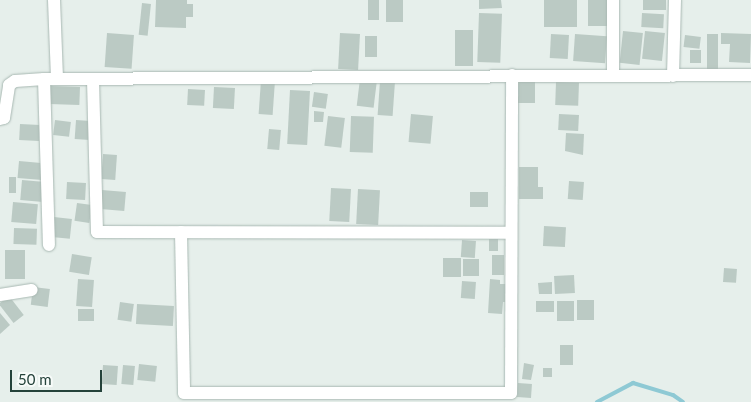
<!DOCTYPE html>
<html>
<head>
<meta charset="utf-8">
<style>
	body { margin:0 }
	#map { position:relative; width:751px; height:402px; overflow:hidden; background:#e6efeb; font-family:Lato,sans-serif }
	div>[style] { position:absolute }
	[style*='--x'] { left:calc(var(--x)*1px); top:calc(var(--y)*1px); width:calc(var(--w)*1px); rotate:calc(var(--a)*1deg) }
	.stream>* { height:4px; margin:-2px; padding:0 2px; transform-origin:2px; border-radius:2px; background:#8ec9d4 }
	.building>* { inset:0; background:#bbcac4; transform-origin:0 0 }
	.roads { filter:drop-shadow(0 0 1px #a8b8b2) drop-shadow(0 0 1px #a8b8b2) }
	.street>* { height:12px; margin:-6px; padding:0 6px; transform-origin:6px; border-radius:6px; background:#fff }
	span { translate:-50% -50%; white-space:nowrap; text-align:center; line-height:1.15; -webkit-text-stroke:4px #f7fbf9; paint-order:stroke }
	.scale { position:absolute; left:10px; top:370px; width:92px; height:22px; box-sizing:border-box; border:2px solid #24423a; border-top:0; padding-left:6px; font-size:15px; line-height:18px; white-space:nowrap; color:#24423a; -webkit-text-stroke:4px #f7fbf9; paint-order:stroke }
</style>
</head>
<body>
<div id="map">
	<div class="stream">
		<div style="--x:597;--y:402;--w:41;--a:-27.8"></div>
		<div style="--x:633;--y:383;--w:42;--a:16.7"></div>
		<div style="--x:673;--y:395;--w:12;--a:35"></div>
	</div>
	<div class="building">
		<div style="clip-path:polygon(156px 0,187px 0,187px 4px,193px 4px,193px 17px,186px 17px,186px 28px,155px 27px)"></div>
		<div style="left:368px;top:0;width:11px;height:20px"></div>
		<div style="left:386px;top:0;width:17px;height:22px"></div>
		<div style="clip-path:polygon(479px 0,501px 0,502px 8px,479px 9px)"></div>
		<div style="left:544px;top:0;width:33px;height:27px"></div>
		<div style="left:588px;top:0;width:22px;height:26px"></div>
		<div style="left:643px;top:0;width:23px;height:10px"></div>
		<div style="left:142px;top:3px;width:9px;height:32px;rotate:6deg"></div>
		<div style="left:479px;top:13px;width:23px;height:49px;rotate:2deg"></div>
		<div style="left:642px;top:13px;width:22px;height:14px;rotate:3deg"></div>
		<div style="left:455px;top:30px;width:18px;height:36px"></div>
		<div style="left:623px;top:31px;width:20px;height:32px;rotate:6deg"></div>
		<div style="left:645px;top:31px;width:20px;height:28px;rotate:6deg"></div>
		<div style="left:107px;top:33px;width:27px;height:34px;rotate:4deg"></div>
		<div style="left:340px;top:33px;width:20px;height:36px;rotate:3deg"></div>
		<div style="clip-path:polygon(721px 33px,751px 34px,750px 63px,729px 62px,730px 44px,721px 44px)"></div>
		<div style="left:551px;top:34px;width:18px;height:24px;rotate:3deg"></div>
		<div style="left:575px;top:34px;width:32px;height:27px;rotate:4deg"></div>
		<div style="left:707px;top:34px;width:11px;height:35px"></div>
		<div style="left:685px;top:35px;width:16px;height:12px;rotate:7deg"></div>
		<div style="left:365px;top:36px;width:12px;height:21px"></div>
		<div style="left:690px;top:50px;width:11px;height:13px"></div>
		<div style="left:360px;top:79px;width:17px;height:27px;rotate:7deg"></div>
		<div style="left:261px;top:80px;width:14px;height:34px;rotate:4deg"></div>
		<div style="left:380px;top:81px;width:15px;height:34px;rotate:4deg"></div>
		<div style="left:517px;top:82px;width:18px;height:21px"></div>
		<div style="left:556px;top:82px;width:23px;height:23px;rotate:2deg"></div>
		<div style="left:50px;top:86px;width:30px;height:18px;rotate:2deg"></div>
		<div style="left:214px;top:87px;width:21px;height:21px;rotate:3deg"></div>
		<div style="left:188px;top:89px;width:17px;height:16px;rotate:3deg"></div>
		<div style="left:290px;top:90px;width:20px;height:54px;rotate:3deg"></div>
		<div style="left:314px;top:92px;width:14px;height:15px;rotate:8deg"></div>
		<div style="clip-path:polygon(314px 111px,324px 112px,323px 122px,314px 122px)"></div>
		<div style="left:411px;top:114px;width:22px;height:28px;rotate:5deg"></div>
		<div style="left:559px;top:114px;width:20px;height:16px;rotate:3deg"></div>
		<div style="left:328px;top:116px;width:17px;height:30px;rotate:7deg"></div>
		<div style="left:351px;top:116px;width:23px;height:36px;rotate:2deg"></div>
		<div style="left:55px;top:120px;width:16px;height:15px;rotate:7deg"></div>
		<div style="left:76px;top:120px;width:15px;height:19px;rotate:4deg"></div>
		<div style="left:20px;top:124px;width:20px;height:16px;rotate:3deg"></div>
		<div style="left:269px;top:129px;width:12px;height:20px;rotate:5deg"></div>
		<div style="clip-path:polygon(566px 133px,584px 134px,583px 155px,565px 151px)"></div>
		<div style="left:103px;top:154px;width:14px;height:25px;rotate:4deg"></div>
		<div style="left:19px;top:161px;width:25px;height:17px;rotate:5deg"></div>
		<div style="clip-path:polygon(519px 167px,538px 167px,538px 187px,543px 187px,543px 199px,519px 199px)"></div>
		<div style="left:9px;top:177px;width:7px;height:16px"></div>
		<div style="left:22px;top:180px;width:23px;height:20px;rotate:5deg"></div>
		<div style="left:569px;top:181px;width:15px;height:18px;rotate:4deg"></div>
		<div style="left:67px;top:182px;width:19px;height:17px;rotate:3deg"></div>
		<div style="left:331px;top:188px;width:20px;height:33px;rotate:3deg"></div>
		<div style="left:358px;top:189px;width:22px;height:35px;rotate:3deg"></div>
		<div style="left:102px;top:190px;width:24px;height:19px;rotate:5deg"></div>
		<div style="left:470px;top:192px;width:18px;height:15px"></div>
		<div style="left:13px;top:202px;width:25px;height:20px;rotate:5deg"></div>
		<div style="left:77px;top:203px;width:15px;height:18px;rotate:8deg"></div>
		<div style="left:54px;top:217px;width:18px;height:20px;rotate:6deg"></div>
		<div style="left:544px;top:226px;width:22px;height:20px;rotate:3deg"></div>
		<div style="left:14px;top:228px;width:23px;height:16px;rotate:2deg"></div>
		<div style="left:489px;top:239px;width:9px;height:12px"></div>
		<div style="left:462px;top:240px;width:14px;height:17px;rotate:4deg"></div>
		<div style="left:5px;top:250px;width:20px;height:29px"></div>
		<div style="left:72px;top:254px;width:20px;height:18px;rotate:9deg"></div>
		<div style="left:492px;top:255px;width:12px;height:20px"></div>
		<div style="left:461px;top:258px;width:19px;height:18px;rotate:90deg"></div>
		<div style="left:463px;top:259px;width:16px;height:17px"></div>
		<div style="left:724px;top:268px;width:13px;height:14px;rotate:4deg"></div>
		<div style="left:574px;top:275px;width:18px;height:20px;rotate:87deg"></div>
		<div style="left:78px;top:279px;width:16px;height:27px;rotate:4deg"></div>
		<div style="clip-path:polygon(490px 279px,500px 280px,500px 284px,507px 284px,507px 302px,503px 302px,502px 314px,488px 313px)"></div>
		<div style="left:462px;top:281px;width:14px;height:17px;rotate:4deg"></div>
		<div style="clip-path:polygon(552px 282px,552px 294px,539px 294px,538px 283px)"></div>
		<div style="left:33px;top:287px;width:17px;height:18px;rotate:7deg"></div>
		<div style="left:9px;top:296px;width:24px;height:13px;rotate:52deg"></div>
		<div style="left:577px;top:300px;width:17px;height:20px"></div>
		<div style="left:536px;top:301px;width:18px;height:11px"></div>
		<div style="left:557px;top:301px;width:17px;height:20px"></div>
		<div style="left:120px;top:302px;width:14px;height:18px;rotate:8deg"></div>
		<div style="left:137px;top:304px;width:37px;height:20px;rotate:3deg"></div>
		<div style="left:78px;top:309px;width:16px;height:12px"></div>
		<div style="clip-path:polygon(0 313px,10px 325px,0 334px)"></div>
		<div style="left:560px;top:345px;width:13px;height:20px"></div>
		<div style="clip-path:polygon(524px 363px,534px 365px,531px 380px,522px 379px)"></div>
		<div style="left:139px;top:364px;width:18px;height:16px;rotate:6deg"></div>
		<div style="left:103px;top:365px;width:15px;height:19px;rotate:4deg"></div>
		<div style="left:123px;top:365px;width:12px;height:19px;rotate:5deg"></div>
		<div style="left:543px;top:368px;width:9px;height:9px"></div>
		<div style="left:518px;top:383px;width:14px;height:14px;rotate:4deg"></div>
	</div>
	<div class="roads">
		<div class="street">
			<div style="--x:54;--y:0;--w:79;--a:87.8"></div>
			<div style="--x:613;--y:0;--w:75;--a:90"></div>
			<div style="--x:673;--y:76;--w:76;--a:-88.5"></div>
			<div style="--x:44;--y:79;--w:166;--a:88.3"></div>
			<div style="--x:93;--y:80;--w:152;--a:88.5"></div>
			<div style="--x:97;--y:232;--w:413;--a:0.1"></div>
			<div style="--x:0;--y:119;--w:4;--a:-14"></div>
			<div style="--x:4;--y:118;--w:33;--a:-81"></div>
			<div style="--x:9;--y:85;--w:7;--a:-34"></div>
			<div style="--x:15;--y:81;--w:29;--a:-4"></div>
			<div style="--x:44;--y:79;--w:707;--a:-0.32"></div>
			<div style="--x:181;--y:232;--w:161;--a:88.9"></div>
			<div style="--x:184;--y:393;--w:327;--a:0"></div>
			<div style="--x:511;--y:393;--w:318;--a:-89.8"></div>
			<div style="--x:0;--y:295;--w:32;--a:-9"></div>
		</div>
	</div>
	<div class="scale">50 m</div>
</div>
</body>
</html>
